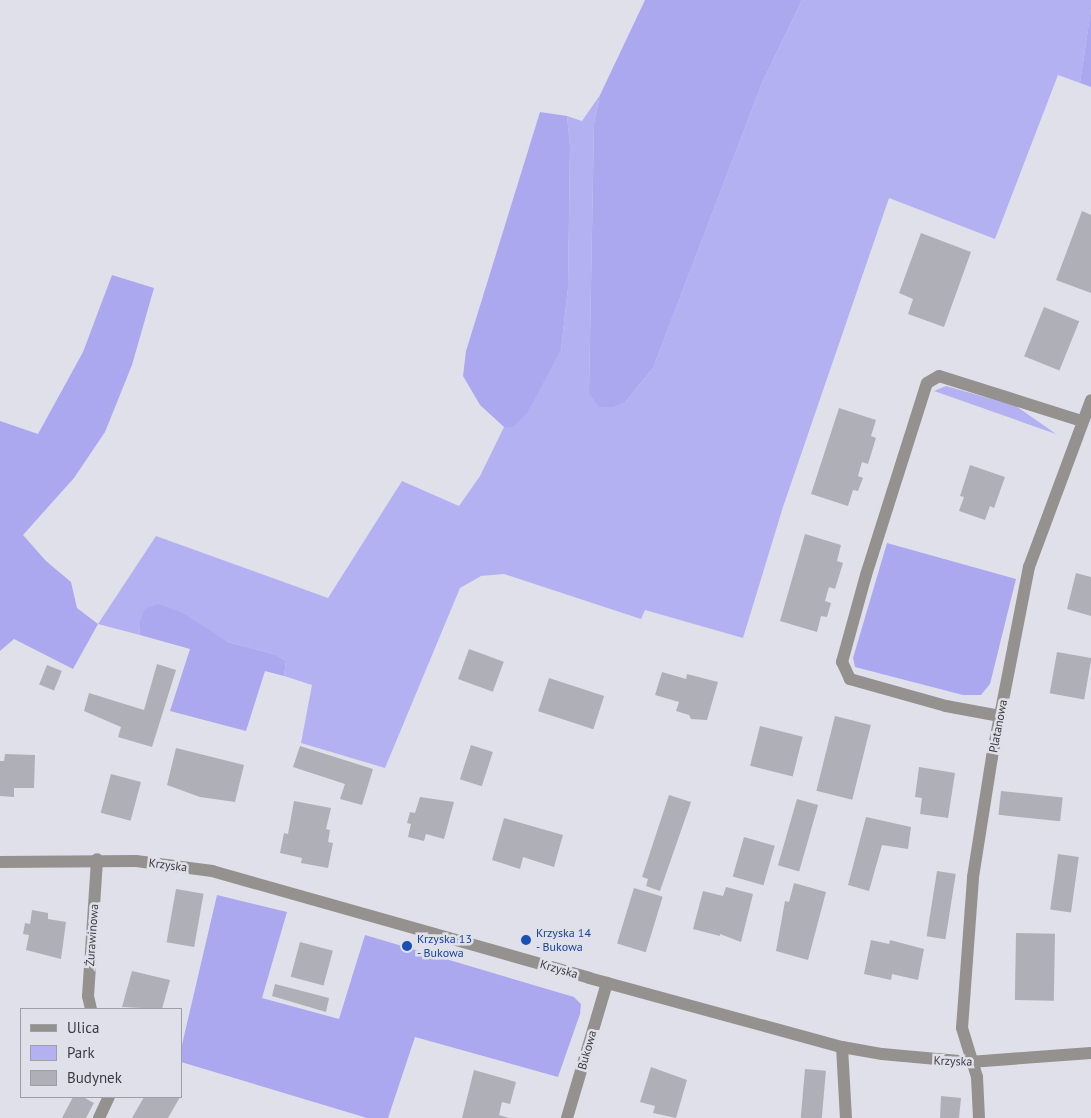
<!DOCTYPE html>
<html>
<head>
<meta charset="utf-8">
<style>
	body { margin:0 }
	#map { position:relative; width:1091px; height:1118px; overflow:hidden; background:#e0e0ea; font-family:"PT Sans",sans-serif }
	div>[style] { position:absolute }
	[style*='--x'] { left:calc(var(--x)*1px); top:calc(var(--y)*1px); width:calc(var(--w)*1px); rotate:calc(var(--a)*1deg) }
	.green>* { inset:0; background:#b3b1f2 }
	.forest>* { inset:0; background:#aba8f0 }
	.building>* { inset:0; background:#afafb8; transform-origin:0 0 }
	.minor>* { height:12px; margin:-6px; padding:0 6px; transform-origin:6px; border-radius:6px; background:#95918e }
	.dots>* { width:14px; height:14px; translate:-50% -50%; box-sizing:border-box; border:2px solid #e0e0ea; border-radius:50% }
	span { translate:-50% -50%; white-space:nowrap; text-align:center; line-height:1.15; -webkit-text-stroke:5px #e0e0ea; paint-order:stroke }
	.street-label { font-size:12px; color:#3b3b3f }
	.transit-label { font-size:12px; color:#164399 }
	.left { translate:0 -50%; text-align:left }
	.legend { position:absolute; left:20px; top:1008px; width:162px; height:90px; box-sizing:border-box; background:#e0e0ea; border:1px solid #9e9ea6; margin:0; padding:6px 9px; list-style:none; font-size:15px; color:#3b3b3f }
	.legend li { display:flex; align-items:center; gap:10px; height:25px }
	.legend b { width:25px; border:1px solid #9e9ea6 }
</style>
</head>
<body>
<div id="map">
	<div class="green">
		<div style="clip-path:polygon(802px 0,1091px 0,1091px 9px,1080px 83px,1058px 75px,995px 239px,889px 198px,783px 507px,743px 638px,645px 610px,641px 619px,504px 574px,481px 576px,460px 588px,385px 768px,301px 743px,312px 685px,284px 676px,286px 661px,277px 655px,228px 642px,204px 628px,139px 624px,140px 635px,98px 624px,156px 536px,328px 598px,402px 481px,459px 506px,480px 476px,504px 427px,513px 427px,561px 350px,568px 288px,570px 145px,567px 116px,582px 121px,600px 95px,594px 123px,589px 393px,625px 402px,653px 368px,762px 83px)"></div>
		<div style="clip-path:polygon(946px 386px,1016px 406px,1056px 434px,934px 391px)"></div>
	</div>
	<div class="forest">
		<div style="clip-path:polygon(645px 0,802px 0,762px 83px,653px 368px,625px 402px,612px 407px,599px 407px,589px 393px,594px 123px,600px 95px)"></div>
		<div style="clip-path:polygon(1091px 9px,1091px 87px,1080px 83px)"></div>
		<div style="clip-path:polygon(540px 112px,567px 116px,570px 145px,568px 288px,561px 350px,527px 413px,513px 427px,504px 427px,480px 405px,463px 376px,466px 351px)"></div>
		<div style="clip-path:polygon(112px 275px,154px 288px,132px 365px,105px 432px,74px 478px,23px 535px,46px 561px,71px 582px,77px 608px,98px 624px,73px 669px,14px 639px,0 651px,0 421px,38px 434px,83px 352px)"></div>
		<div style="clip-path:polygon(887px 543px,1016px 579px,990px 684px,981px 695px,963px 695px,855px 667px,853px 658px)"></div>
		<div style="clip-path:polygon(158px 604px,181px 612px,228px 642px,277px 655px,286px 661px,284px 676px,265px 671px,246px 731px,170px 711px,190px 649px,140px 635px,139px 624px,145px 609px)"></div>
		<div style="clip-path:polygon(217px 895px,287px 912px,262px 998px,339px 1019px,365px 935px,574px 997px,581px 1004px,580px 1014px,558px 1077px,415px 1037px,388px 1118px,367px 1118px,181px 1062px,181px 1049px)"></div>
	</div>
	<div class="building">
		<div style="clip-path:polygon(1082px 211px,1091px 215px,1091px 293px,1056px 280px)"></div>
		<div style="clip-path:polygon(921px 233px,971px 252px,944px 327px,908px 314px,913px 299px,899px 293px)"></div>
		<div style="left:1044px;top:307px;width:38px;height:53px;rotate:22deg"></div>
		<div style="clip-path:polygon(839px 408px,876px 420px,871px 436px,876px 438px,868px 464px,862px 462px,858px 476px,863px 478px,858px 491px,853px 490px,848px 506px,811px 494px)"></div>
		<div style="clip-path:polygon(970px 465px,1005px 477px,994px 508px,990px 506px,985px 520px,959px 511px,964px 497px,960px 496px)"></div>
		<div style="clip-path:polygon(805px 534px,841px 545px,837px 561px,843px 563px,835px 589px,829px 587px,825px 601px,831px 603px,827px 617px,821px 616px,817px 632px,780px 621px)"></div>
		<div style="clip-path:polygon(1076px 573px,1091px 577px,1091px 616px,1067px 609px)"></div>
		<div style="left:469px;top:649px;width:37px;height:32px;rotate:20deg"></div>
		<div style="left:1057px;top:652px;width:35px;height:42px;rotate:10deg"></div>
		<div style="clip-path:polygon(157px 664px,176px 670px,152px 747px,118px 737px,121px 727px,84px 711px,89px 693px,144px 710px)"></div>
		<div style="left:47px;top:665px;width:16px;height:21px;rotate:22deg"></div>
		<div style="clip-path:polygon(662px 672px,686px 679px,687px 674px,718px 682px,707px 720px,691px 719px,689px 715px,676px 711px,679px 702px,655px 695px)"></div>
		<div style="left:549px;top:678px;width:58px;height:35px;rotate:18deg"></div>
		<div style="left:835px;top:716px;width:37px;height:77px;rotate:14deg"></div>
		<div style="left:760px;top:726px;width:44px;height:41px;rotate:14deg"></div>
		<div style="left:471px;top:745px;width:23px;height:36px;rotate:18deg"></div>
		<div style="clip-path:polygon(300px 746px,373px 769px,362px 805px,340px 799px,345px 784px,293px 767px)"></div>
		<div style="clip-path:polygon(176px 748px,244px 765px,235px 802px,200px 797px,167px 785px)"></div>
		<div style="clip-path:polygon(5px 754px,35px 755px,34px 788px,14px 788px,14px 797px,0 796px,0 761px,4px 761px)"></div>
		<div style="clip-path:polygon(919px 767px,955px 773px,948px 818px,920px 814px,922px 798px,915px 797px)"></div>
		<div style="left:111px;top:774px;width:31px;height:40px;rotate:15deg"></div>
		<div style="left:1001px;top:791px;width:62px;height:24px;rotate:6deg"></div>
		<div style="clip-path:polygon(669px 795px,691px 802px,660px 891px,646px 886px,648px 879px,642px 877px)"></div>
		<div style="clip-path:polygon(420px 797px,454px 802px,444px 839px,426px 834px,424px 841px,408px 837px,411px 824px,407px 823px,410px 812px,415px 813px)"></div>
		<div style="left:797px;top:799px;width:22px;height:69px;rotate:16deg"></div>
		<div style="clip-path:polygon(294px 801px,331px 808px,326px 829px,330px 830px,328px 842px,333px 843px,328px 868px,301px 863px,302px 858px,280px 853px,284px 833px,288px 834px)"></div>
		<div style="clip-path:polygon(866px 817px,911px 827px,908px 849px,882px 845px,869px 891px,848px 885px)"></div>
		<div style="clip-path:polygon(504px 818px,563px 835px,554px 867px,523px 857px,520px 869px,492px 860px)"></div>
		<div style="left:744px;top:837px;width:32px;height:41px;rotate:16deg"></div>
		<div style="left:1058px;top:854px;width:21px;height:56px;rotate:8deg"></div>
		<div style="left:937px;top:871px;width:19px;height:66px;rotate:9deg"></div>
		<div style="clip-path:polygon(794px 883px,826px 892px,808px 960px,776px 951px,785px 901px,789px 902px)"></div>
		<div style="clip-path:polygon(726px 887px,753px 894px,741px 942px,720px 934px,720px 936px,693px 929px,703px 891px,723px 896px)"></div>
		<div style="left:634px;top:888px;width:30px;height:58px;rotate:17deg"></div>
		<div style="left:176px;top:889px;width:28px;height:54px;rotate:10deg"></div>
		<div style="clip-path:polygon(32px 910px,48px 913px,48px 919px,66px 922px,61px 959px,26px 950px,29px 935px,23px 934px,25px 923px,30px 924px)"></div>
		<div style="left:1016px;top:933px;width:39px;height:67px;rotate:1deg"></div>
		<div style="clip-path:polygon(871px 940px,889px 944px,890px 940px,924px 949px,918px 980px,892px 974px,891px 980px,864px 974px)"></div>
		<div style="left:300px;top:942px;width:34px;height:36px;rotate:15deg"></div>
		<div style="clip-path:polygon(132px 971px,170px 980px,162px 1009px,122px 1007px)"></div>
		<div style="clip-path:polygon(275px 984px,329px 998px,326px 1012px,272px 996px)"></div>
		<div style="clip-path:polygon(651px 1067px,687px 1080px,676px 1118px,653px 1113px,655px 1106px,640px 1102px)"></div>
		<div style="left:805px;top:1069px;width:21px;height:49px;rotate:5deg"></div>
		<div style="clip-path:polygon(474px 1070px,516px 1082px,510px 1104px,502px 1102px,499px 1115px,509px 1118px,462px 1118px)"></div>
		<div style="clip-path:polygon(941px 1096px,961px 1098px,959px 1118px,940px 1118px)"></div>
		<div style="clip-path:polygon(73px 1097px,83px 1097px,94px 1103px,86px 1118px,62px 1118px)"></div>
		<div style="clip-path:polygon(144px 1097px,180px 1097px,168px 1118px,132px 1118px)"></div>
	</div>
	<div class="minor">
		<div style="--x:1000;--y:716;--w:55;--a:-169.5"></div>
		<div style="--x:946;--y:706;--w:100;--a:-164.3"></div>
		<div style="--x:850;--y:679;--w:19;--a:-115"></div>
		<div style="--x:842;--y:662;--w:90;--a:-74.6"></div>
		<div style="--x:866;--y:575;--w:201;--a:-72.4"></div>
		<div style="--x:927;--y:383;--w:14;--a:-30"></div>
		<div style="--x:939;--y:376;--w:150;--a:17.5"></div>
		<div style="--x:0;--y:862;--w:136;--a:-0.4"></div>
		<div style="--x:136;--y:861;--w:77;--a:7.5"></div>
		<div style="--x:212;--y:871;--w:392;--a:15.8"></div>
		<div style="--x:589;--y:978;--w:262;--a:15.3"></div>
		<div style="--x:842;--y:1047;--w:41;--a:9.9"></div>
		<div style="--x:882;--y:1054;--w:88;--a:5.2"></div>
		<div style="--x:970;--y:1062;--w:121;--a:-4.3"></div>
		<div style="--x:91;--y:1009;--w:13;--a:-103"></div>
		<div style="--x:88;--y:996;--w:137;--a:-86.2"></div>
		<div style="--x:842;--y:1047;--w:71;--a:86.8"></div>
		<div style="--x:99;--y:1118;--w:23;--a:-65"></div>
		<div style="--x:567;--y:1118;--w:141;--a:-73.5"></div>
		<div style="--x:979;--y:1118;--w:41;--a:-92.8"></div>
		<div style="--x:977;--y:1077;--w:51;--a:-107"></div>
		<div style="--x:962;--y:1028;--w:151;--a:-85.8"></div>
		<div style="--x:973;--y:877;--w:121;--a:-81"></div>
		<div style="--x:992;--y:757;--w:194;--a:-79"></div>
		<div style="--x:1029;--y:567;--w:178;--a:-69.6"></div>
	</div>
	<div class="dots">
		<div style="left:526px;top:940px;background:#1a4fb4"></div>
		<div style="left:407px;top:946px;background:#1a4fb4"></div>
	</div>
	<div class="street-label">
		<span style="left:998px;top:726px;rotate:-79deg">Platanowa</span>
		<span style="left:168px;top:865px;rotate:7deg">Krzyska</span>
		<span style="left:92px;top:935px;rotate:-86deg">Żurawinowa</span>
		<span style="left:559px;top:969px;rotate:16deg">Krzyska</span>
		<span style="left:587px;top:1050px;rotate:-74deg">Bukowa</span>
		<span style="left:953px;top:1061px;rotate:2deg">Krzyska</span>
	</div>
	<div class="transit-label">
		<span class="left" style="left:536px;top:940px">Krzyska 14<br>- Bukowa</span>
		<span class="left" style="left:417px;top:946px">Krzyska 13<br>- Bukowa</span>
	</div>
	<ul class="legend">
	<li><b style="height:6px;background:#95918e"></b>Ulica</li>
	<li><b style="height:14px;background:#b3b1f2"></b>Park</li>
	<li><b style="height:14px;background:#afafb8"></b>Budynek</li>
	</ul>
</div>
</body>
</html>
